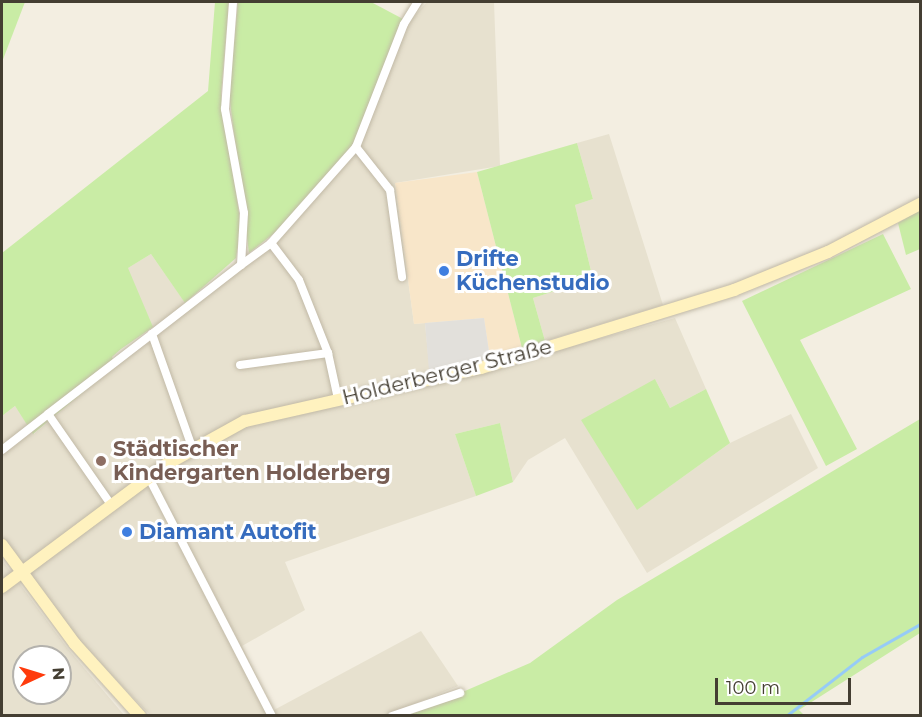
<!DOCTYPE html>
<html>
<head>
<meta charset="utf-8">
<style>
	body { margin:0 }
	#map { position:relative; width:922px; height:717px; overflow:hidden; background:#f3eee1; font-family:Montserrat,sans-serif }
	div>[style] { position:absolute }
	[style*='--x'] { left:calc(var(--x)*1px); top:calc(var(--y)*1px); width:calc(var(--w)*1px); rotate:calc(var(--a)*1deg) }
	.residential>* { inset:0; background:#e7e1cf }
	.commercial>* { inset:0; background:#f8e6c9 }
	.green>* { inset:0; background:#c9eca5 }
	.parking>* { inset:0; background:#e2e0db }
	.stream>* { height:3px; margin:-1.5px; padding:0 1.5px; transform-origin:1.5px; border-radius:1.5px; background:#96cbf7 }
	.roads { filter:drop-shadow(0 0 2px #c1b9a6) drop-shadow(0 0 2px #c1b9a6) }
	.street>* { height:8px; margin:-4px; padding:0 4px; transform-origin:4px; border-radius:4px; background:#fff }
	.secondary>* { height:12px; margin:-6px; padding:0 6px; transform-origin:6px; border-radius:6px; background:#fff2bf }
	.dots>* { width:16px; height:16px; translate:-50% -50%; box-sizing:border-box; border:3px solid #fff; border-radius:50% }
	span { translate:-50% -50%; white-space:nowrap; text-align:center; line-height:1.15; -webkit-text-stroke:6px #fff; paint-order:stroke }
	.shop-label { font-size:21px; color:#366cbe; font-weight:700 }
	.left { translate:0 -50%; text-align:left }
	.street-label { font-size:21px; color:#443e32 }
	.education-label { font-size:21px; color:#785e54; font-weight:700 }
	.frame { position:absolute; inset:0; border:3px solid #443e32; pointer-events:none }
	.north { position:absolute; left:12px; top:645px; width:60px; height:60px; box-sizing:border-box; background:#fff; border:2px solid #b4b2ad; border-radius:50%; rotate:86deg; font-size:16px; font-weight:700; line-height:24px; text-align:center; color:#443e32 }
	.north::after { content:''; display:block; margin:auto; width:21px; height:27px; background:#ff3b0c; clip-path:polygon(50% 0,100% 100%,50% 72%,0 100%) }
	.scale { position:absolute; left:715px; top:678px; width:136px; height:27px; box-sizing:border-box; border:3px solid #443e32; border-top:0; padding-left:8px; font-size:18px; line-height:21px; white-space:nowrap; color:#443e32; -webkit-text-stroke:4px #fff; paint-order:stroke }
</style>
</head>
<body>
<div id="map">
	<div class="residential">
		<div style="clip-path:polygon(427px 2px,494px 2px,500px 166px,395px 183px,414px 324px,425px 323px,431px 385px,675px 318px,706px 389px,670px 408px,655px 379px,638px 509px,730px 443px,791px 414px,818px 468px,647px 573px,565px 438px,528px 460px,513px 482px,500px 423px,455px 434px,476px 496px,285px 562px,305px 610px,242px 646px,275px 715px,150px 715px,78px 640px,2px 537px,2px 416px,15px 406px,34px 434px,127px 355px,158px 337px,121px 272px,151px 254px,189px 308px,263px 253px,358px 149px,408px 23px)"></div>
		<div style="clip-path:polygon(609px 134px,663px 305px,545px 341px,533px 298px,593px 279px,575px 205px,593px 199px,577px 143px)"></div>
		<div style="clip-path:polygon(evenodd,2px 560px,68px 649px,124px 715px,2px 715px,2px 560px,24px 657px,60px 657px,60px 693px,24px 693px,24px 657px)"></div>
		<div style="clip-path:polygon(421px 631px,458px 686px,387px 715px,277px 715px,274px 710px)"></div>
	</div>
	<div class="commercial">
		<div style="clip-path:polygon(477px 172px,522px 348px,490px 358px,484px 318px,414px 324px,395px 183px)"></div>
	</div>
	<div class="green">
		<div style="clip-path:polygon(2px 2px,25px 2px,2px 62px)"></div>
		<div style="clip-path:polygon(215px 2px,229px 2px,221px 94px,241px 226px,236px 258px,185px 303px,151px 254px,128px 268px,153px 327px,121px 349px,112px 357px,116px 365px,33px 434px,15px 406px,2px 416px,2px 253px,208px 91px)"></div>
		<div style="clip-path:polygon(238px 2px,371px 2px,403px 19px,353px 146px,282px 227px,249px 253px,229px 94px)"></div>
		<div style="clip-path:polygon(577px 143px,593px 199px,575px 205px,593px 279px,533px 298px,545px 341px,522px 348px,477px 172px)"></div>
		<div style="clip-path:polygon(920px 210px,920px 249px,906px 255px,898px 223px)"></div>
		<div style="clip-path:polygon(883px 234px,911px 289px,800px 340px,857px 449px,826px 466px,742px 301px)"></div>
		<div style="clip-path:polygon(655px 379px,670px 408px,706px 389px,730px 443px,637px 510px,581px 420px)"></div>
		<div style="clip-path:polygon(920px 419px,920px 633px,799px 710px,804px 715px,407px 716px,530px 663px,617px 600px)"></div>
		<div style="clip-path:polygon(500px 423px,513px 482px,476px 496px,455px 434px)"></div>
	</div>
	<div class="parking">
		<div style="clip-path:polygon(484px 318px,490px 358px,429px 371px,425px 323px)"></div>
	</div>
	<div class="stream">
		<div style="--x:786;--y:716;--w:96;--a:-37.8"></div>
		<div style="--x:862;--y:657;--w:67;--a:-29.6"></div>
	</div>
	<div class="roads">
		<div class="street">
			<div style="--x:356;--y:147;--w:55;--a:51.7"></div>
			<div style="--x:390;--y:190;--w:88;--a:82.1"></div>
			<div style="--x:271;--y:243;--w:46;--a:52.9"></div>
			<div style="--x:299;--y:280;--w:79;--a:68.3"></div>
			<div style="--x:328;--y:353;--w:47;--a:77.7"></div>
			<div style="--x:241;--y:265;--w:37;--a:-36"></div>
			<div style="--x:271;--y:243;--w:128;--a:-48.5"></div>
			<div style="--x:356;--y:147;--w:132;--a:-68.7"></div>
			<div style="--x:404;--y:24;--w:26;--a:-58"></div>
			<div style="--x:240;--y:365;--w:89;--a:-7.8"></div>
			<div style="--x:192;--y:447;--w:120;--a:-109.5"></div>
			<div style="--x:152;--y:334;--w:113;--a:-37.8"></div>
			<div style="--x:241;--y:265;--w:52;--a:-86.7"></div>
			<div style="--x:244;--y:213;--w:106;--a:-100.4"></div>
			<div style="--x:225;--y:109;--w:107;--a:-85.7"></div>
			<div style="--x:2;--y:450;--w:58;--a:-38"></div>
			<div style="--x:149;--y:478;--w:268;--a:62.7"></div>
			<div style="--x:112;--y:506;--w:112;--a:-124.8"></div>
			<div style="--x:48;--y:414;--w:131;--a:-37.6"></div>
			<div style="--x:392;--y:716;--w:72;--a:-18.7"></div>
		</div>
		<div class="secondary">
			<div style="--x:2;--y:545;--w:123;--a:53.6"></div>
			<div style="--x:75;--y:644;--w:97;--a:47.9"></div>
			<div style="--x:2;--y:587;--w:206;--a:-36.7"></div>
			<div style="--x:167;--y:464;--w:89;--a:-28.9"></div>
			<div style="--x:245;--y:421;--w:242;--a:-12.7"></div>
			<div style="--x:481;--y:368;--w:265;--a:-17.1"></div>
			<div style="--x:734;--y:290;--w:101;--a:-22"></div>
			<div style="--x:828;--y:252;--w:104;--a:-27.6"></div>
		</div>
	</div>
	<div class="dots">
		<div style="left:444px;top:271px;background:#3f7fe0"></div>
		<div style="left:101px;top:461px;background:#8d6e63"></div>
		<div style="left:127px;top:532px;background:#3f7fe0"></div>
	</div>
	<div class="shop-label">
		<span class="left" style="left:456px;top:271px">Drifte<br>Küchenstudio</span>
		<span class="left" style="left:139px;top:532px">Diamant Autofit</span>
	</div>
	<div class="street-label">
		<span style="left:447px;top:372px;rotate:-14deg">Holderberger Straße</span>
	</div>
	<div class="education-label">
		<span class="left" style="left:113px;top:461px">Städtischer<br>Kindergarten Holderberg</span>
	</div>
	<div class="frame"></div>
	<div class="north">N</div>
	<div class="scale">100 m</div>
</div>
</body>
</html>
